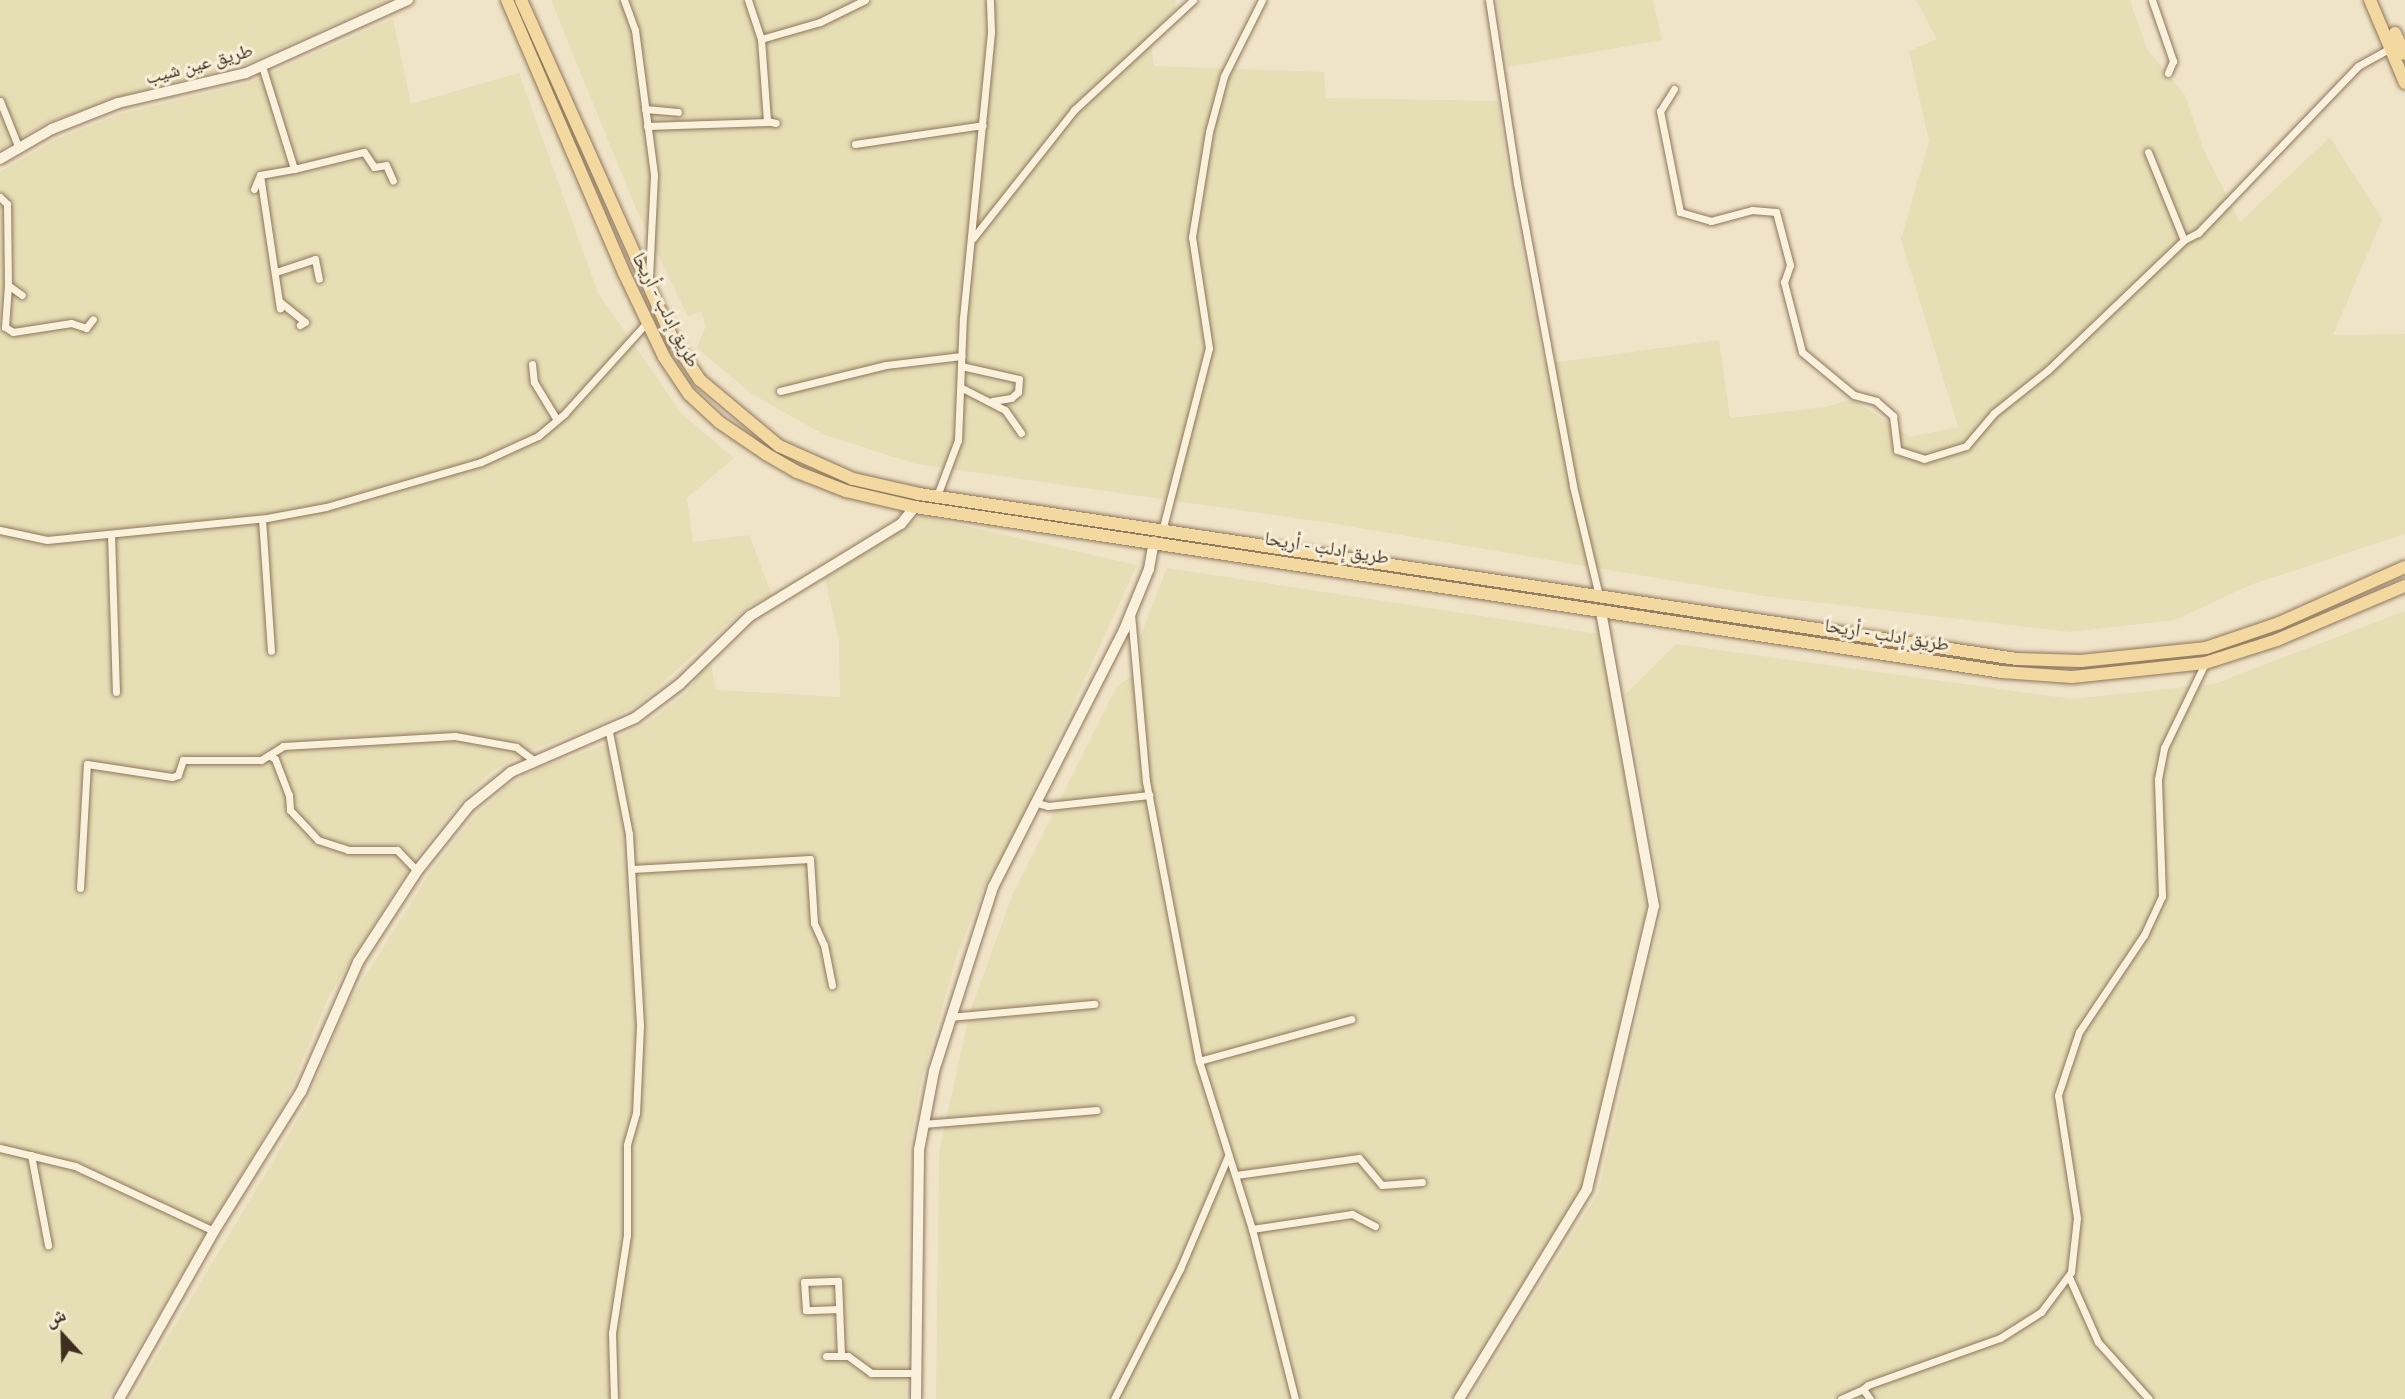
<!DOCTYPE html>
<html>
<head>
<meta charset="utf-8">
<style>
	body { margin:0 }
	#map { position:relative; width:2405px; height:1399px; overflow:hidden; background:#f0e4c8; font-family:"Source Serif 4","Noto Naskh Arabic",serif }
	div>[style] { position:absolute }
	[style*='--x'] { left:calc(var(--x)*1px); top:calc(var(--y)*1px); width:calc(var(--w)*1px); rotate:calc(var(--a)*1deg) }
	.farmland>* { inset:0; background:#e6deb5 }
	.roads { filter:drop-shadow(0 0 2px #8d765c) drop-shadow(0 0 2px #8d765c) }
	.minor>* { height:7px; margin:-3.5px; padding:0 3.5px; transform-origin:3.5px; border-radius:3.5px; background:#faf1dc }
	.tertiary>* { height:10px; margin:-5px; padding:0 5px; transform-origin:5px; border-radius:5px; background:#faf1dc }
	.secondary>* { height:10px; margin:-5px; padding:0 5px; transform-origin:5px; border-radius:5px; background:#faf1dc }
	.primary>* { height:12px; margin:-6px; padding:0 6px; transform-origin:6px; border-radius:6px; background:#f3d9a0 }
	span { translate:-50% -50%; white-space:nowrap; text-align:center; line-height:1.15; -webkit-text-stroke:6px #f7eed8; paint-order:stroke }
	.street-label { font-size:19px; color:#3d2e20 }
	.north { position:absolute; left:28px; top:1301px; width:70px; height:70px; -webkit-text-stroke:5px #f7eed8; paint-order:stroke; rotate:338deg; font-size:19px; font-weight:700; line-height:28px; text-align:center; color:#3d2e20 }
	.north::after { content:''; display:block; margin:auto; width:24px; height:32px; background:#3d2e20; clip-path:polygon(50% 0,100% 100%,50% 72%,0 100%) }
</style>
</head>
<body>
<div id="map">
	<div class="farmland">
		<div style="clip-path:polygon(0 0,389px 0,243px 65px,116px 98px,49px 122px,0 149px)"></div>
		<div style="clip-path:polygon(551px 0,1175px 0,1176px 9px,1150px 36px,1154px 66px,1324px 72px,1326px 98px,1498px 101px,1509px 185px,1544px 364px,1719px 340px,1730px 418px,1826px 407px,1852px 399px,1910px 437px,1958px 427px,1901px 239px,1929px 141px,1909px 51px,1937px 39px,1916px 0,2130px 0,2147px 49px,2185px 95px,2204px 151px,2240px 222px,2330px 137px,2382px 219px,2333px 335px,2405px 334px,2405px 534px,2250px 585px,2175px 620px,2070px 632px,1764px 596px,1330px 523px,916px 464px,825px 435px,753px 395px,697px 348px,706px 326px,701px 311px,688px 317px,634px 204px)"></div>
		<div style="clip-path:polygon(1497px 0,1653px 0,1662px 40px,1508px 67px)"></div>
		<div style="clip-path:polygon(393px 19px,411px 104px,519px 73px,598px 293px,682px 414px,734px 458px,687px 498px,693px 542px,749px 535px,772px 595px,745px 608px,639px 704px,594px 727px,528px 751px,491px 772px,453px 809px,414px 861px,329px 996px,287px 1097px,108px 1399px,0 1399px,0 172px,57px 139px,121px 114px,249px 83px)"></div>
		<div style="clip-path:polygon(921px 516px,1137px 565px,1032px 794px,1021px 829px,985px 884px,957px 956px,921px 1081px,909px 1150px,906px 1399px,131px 1399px,306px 1106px,347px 1005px,430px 873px,469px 823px,504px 788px,537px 769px,602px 746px,650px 721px,687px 693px,710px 659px,716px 690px,840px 697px,839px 641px,825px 578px)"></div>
		<div style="clip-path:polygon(1167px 568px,1599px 634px,1647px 906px,1583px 1188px,1452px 1399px,936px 1399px,939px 1152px,970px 1012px,1012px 896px,1117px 686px,1142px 669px,1140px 637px)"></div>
		<div style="clip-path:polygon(2405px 611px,2405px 1399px,1470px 1399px,1598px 1194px,1663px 906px,1626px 694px,1676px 644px,2072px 699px,2214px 684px)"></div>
	</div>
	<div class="roads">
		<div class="minor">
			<div style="--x:624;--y:0;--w:32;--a:70"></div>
			<div style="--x:635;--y:30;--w:146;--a:82.5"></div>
			<div style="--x:654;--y:175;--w:104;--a:92.8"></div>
			<div style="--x:748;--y:0;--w:41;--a:71.6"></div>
			<div style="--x:761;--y:39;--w:61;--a:-16.1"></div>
			<div style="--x:820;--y:22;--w:50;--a:-26.1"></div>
			<div style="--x:1489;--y:0;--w:185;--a:81.3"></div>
			<div style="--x:1517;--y:183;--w:308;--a:79.5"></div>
			<div style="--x:1573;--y:486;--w:113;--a:76.7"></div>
			<div style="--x:2152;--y:0;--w:65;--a:71"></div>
			<div style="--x:2173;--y:61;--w:13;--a:113"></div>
			<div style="--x:761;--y:39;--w:82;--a:85.8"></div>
			<div style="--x:767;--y:121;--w:9;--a:13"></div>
			<div style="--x:262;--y:66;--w:108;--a:72.7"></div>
			<div style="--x:294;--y:169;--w:72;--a:-13.7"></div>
			<div style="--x:364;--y:152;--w:18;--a:56"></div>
			<div style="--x:374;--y:167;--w:12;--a:-9"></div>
			<div style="--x:386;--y:165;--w:17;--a:66"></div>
			<div style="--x:1674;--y:89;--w:26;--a:122"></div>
			<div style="--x:1660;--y:111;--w:103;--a:78.8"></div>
			<div style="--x:1680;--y:212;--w:32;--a:16"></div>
			<div style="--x:1711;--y:221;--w:42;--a:-15"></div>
			<div style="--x:1752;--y:210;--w:24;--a:5"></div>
			<div style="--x:1776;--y:212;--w:55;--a:75.2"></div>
			<div style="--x:1790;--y:265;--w:18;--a:109"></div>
			<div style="--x:1784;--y:282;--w:72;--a:75.6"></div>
			<div style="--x:1802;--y:352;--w:67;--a:39.6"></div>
			<div style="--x:1854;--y:395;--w:23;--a:15"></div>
			<div style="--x:1876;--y:401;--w:23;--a:41"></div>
			<div style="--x:1893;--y:416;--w:34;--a:83"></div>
			<div style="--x:1897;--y:450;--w:28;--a:18"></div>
			<div style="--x:1924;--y:459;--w:44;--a:-17.2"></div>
			<div style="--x:1966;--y:446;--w:43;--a:-49.7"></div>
			<div style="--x:1994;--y:413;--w:69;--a:-38.5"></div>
			<div style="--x:2048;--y:370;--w:188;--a:-43.7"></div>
			<div style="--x:2184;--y:240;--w:16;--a:-27"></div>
			<div style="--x:2198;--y:233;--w:231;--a:-46.2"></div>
			<div style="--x:2358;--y:66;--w:39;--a:-29"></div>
			<div style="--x:0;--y:101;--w:48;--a:68.2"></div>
			<div style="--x:645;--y:109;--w:33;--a:5"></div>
			<div style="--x:647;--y:126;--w:121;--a:-1.9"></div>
			<div style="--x:855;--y:144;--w:129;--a:-8.4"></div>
			<div style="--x:2148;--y:152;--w:95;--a:67.8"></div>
			<div style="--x:260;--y:175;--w:135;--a:81.5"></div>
			<div style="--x:254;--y:189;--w:15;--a:-67"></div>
			<div style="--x:260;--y:175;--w:35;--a:-10"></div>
			<div style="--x:0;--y:197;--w:10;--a:45"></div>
			<div style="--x:7;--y:204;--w:81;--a:89.3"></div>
			<div style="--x:8;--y:285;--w:17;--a:36"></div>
			<div style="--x:973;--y:238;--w:163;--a:-51.7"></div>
			<div style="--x:1074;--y:110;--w:162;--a:-42.7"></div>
			<div style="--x:276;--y:272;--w:41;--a:-18.4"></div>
			<div style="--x:315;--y:259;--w:20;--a:79"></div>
			<div style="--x:8;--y:285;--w:42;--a:94.1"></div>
			<div style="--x:5;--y:327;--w:9;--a:32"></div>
			<div style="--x:13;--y:332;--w:59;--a:-8.8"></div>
			<div style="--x:71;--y:323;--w:16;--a:18"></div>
			<div style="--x:86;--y:328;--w:11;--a:-52"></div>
			<div style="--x:279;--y:301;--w:33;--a:39"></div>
			<div style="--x:305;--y:322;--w:6;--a:149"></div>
			<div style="--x:532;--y:364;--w:18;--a:84"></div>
			<div style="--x:534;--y:382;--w:44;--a:58.8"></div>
			<div style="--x:961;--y:366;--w:59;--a:12.6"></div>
			<div style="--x:1019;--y:379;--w:13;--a:94"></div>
			<div style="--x:1018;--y:392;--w:9;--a:139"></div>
			<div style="--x:1011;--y:398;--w:19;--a:171"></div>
			<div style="--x:962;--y:388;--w:48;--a:27.1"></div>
			<div style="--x:1005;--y:410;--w:28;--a:55"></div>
			<div style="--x:780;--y:391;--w:109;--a:-13.8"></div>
			<div style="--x:886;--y:365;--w:76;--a:-6.8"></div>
			<div style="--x:937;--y:496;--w:60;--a:-69.4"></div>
			<div style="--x:958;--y:440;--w:122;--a:-87.7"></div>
			<div style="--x:963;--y:318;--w:288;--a:-84.4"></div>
			<div style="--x:991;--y:31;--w:31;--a:-92"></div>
			<div style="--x:262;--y:519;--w:132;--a:86.1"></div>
			<div style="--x:0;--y:530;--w:48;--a:12"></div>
			<div style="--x:47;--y:540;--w:221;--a:-5.7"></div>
			<div style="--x:267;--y:518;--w:60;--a:-10.6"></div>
			<div style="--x:326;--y:507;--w:161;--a:-16.2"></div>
			<div style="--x:481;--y:462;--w:63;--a:-24.5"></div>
			<div style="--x:538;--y:436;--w:35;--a:-40"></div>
			<div style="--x:565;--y:413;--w:124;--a:-47.9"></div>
			<div style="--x:1162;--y:531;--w:189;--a:-75.6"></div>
			<div style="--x:1209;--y:348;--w:112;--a:-98.7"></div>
			<div style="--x:1192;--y:237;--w:106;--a:-80.8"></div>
			<div style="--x:1209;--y:132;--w:58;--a:-75"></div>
			<div style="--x:1224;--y:76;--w:85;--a:-63.4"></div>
			<div style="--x:111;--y:534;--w:158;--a:88.2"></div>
			<div style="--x:1131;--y:614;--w:168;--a:84.9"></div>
			<div style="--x:1146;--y:781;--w:285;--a:79.3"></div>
			<div style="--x:1199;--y:1061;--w:176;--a:72.5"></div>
			<div style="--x:1252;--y:1229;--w:175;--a:75.8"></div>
			<div style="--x:609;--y:732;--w:104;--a:78.9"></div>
			<div style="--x:629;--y:834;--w:192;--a:86.7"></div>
			<div style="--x:640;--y:1026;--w:87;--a:92.6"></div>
			<div style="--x:636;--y:1113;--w:33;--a:106"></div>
			<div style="--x:627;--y:1145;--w:90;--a:90"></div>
			<div style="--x:627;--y:1235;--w:99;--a:98.7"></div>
			<div style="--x:612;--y:1333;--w:66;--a:88.3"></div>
			<div style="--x:269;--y:755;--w:7;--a:34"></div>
			<div style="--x:275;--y:759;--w:39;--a:69"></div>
			<div style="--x:289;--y:795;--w:15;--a:86"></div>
			<div style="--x:290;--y:810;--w:41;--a:47"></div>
			<div style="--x:318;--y:840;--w:32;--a:18"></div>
			<div style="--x:348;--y:850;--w:49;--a:0"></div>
			<div style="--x:397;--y:850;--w:29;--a:46"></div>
			<div style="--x:1037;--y:803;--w:11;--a:15"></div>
			<div style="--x:1048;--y:806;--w:102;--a:-6.2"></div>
			<div style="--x:632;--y:869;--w:178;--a:-3.2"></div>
			<div style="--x:810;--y:859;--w:64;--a:86.4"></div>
			<div style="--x:814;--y:923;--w:24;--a:66"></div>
			<div style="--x:824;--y:945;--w:41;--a:78.7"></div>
			<div style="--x:80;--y:888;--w:124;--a:-86.8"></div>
			<div style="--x:87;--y:764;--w:86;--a:8.7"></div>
			<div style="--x:172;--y:777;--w:6;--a:-18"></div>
			<div style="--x:178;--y:775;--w:16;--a:-72"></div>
			<div style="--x:183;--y:760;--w:78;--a:0"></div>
			<div style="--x:261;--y:760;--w:26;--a:-32"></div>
			<div style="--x:283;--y:746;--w:172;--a:-3.3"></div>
			<div style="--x:455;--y:736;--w:62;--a:10.2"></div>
			<div style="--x:516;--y:747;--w:21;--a:37"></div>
			<div style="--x:950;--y:1017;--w:145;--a:-5.2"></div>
			<div style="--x:1199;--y:1061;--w:158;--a:-15.4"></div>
			<div style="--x:923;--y:1124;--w:174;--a:-4.6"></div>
			<div style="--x:0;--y:1148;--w:77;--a:13.5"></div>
			<div style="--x:75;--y:1166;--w:153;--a:25.1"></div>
			<div style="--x:31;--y:1155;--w:92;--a:79.3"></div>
			<div style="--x:1236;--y:1175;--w:124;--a:-7.9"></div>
			<div style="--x:1359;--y:1158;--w:35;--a:50"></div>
			<div style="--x:1382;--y:1185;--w:40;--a:-4.3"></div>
			<div style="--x:1252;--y:1229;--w:101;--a:-8.5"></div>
			<div style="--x:1352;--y:1214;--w:26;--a:28"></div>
			<div style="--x:2069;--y:1277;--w:71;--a:66"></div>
			<div style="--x:2098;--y:1342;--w:76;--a:48.2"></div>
			<div style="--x:839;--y:1309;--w:33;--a:178"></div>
			<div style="--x:806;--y:1310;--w:28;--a:-94"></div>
			<div style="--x:804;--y:1282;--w:34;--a:-2"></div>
			<div style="--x:838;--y:1281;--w:74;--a:87.7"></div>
			<div style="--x:826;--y:1356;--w:22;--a:0"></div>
			<div style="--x:848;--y:1356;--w:29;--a:36"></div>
			<div style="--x:871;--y:1373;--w:45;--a:0"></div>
			<div style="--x:1114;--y:1399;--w:146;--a:-63.1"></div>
			<div style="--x:1180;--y:1269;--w:123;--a:-67"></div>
			<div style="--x:1841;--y:1399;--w:24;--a:-24"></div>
			<div style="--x:1870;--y:1399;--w:12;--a:-125"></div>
			<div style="--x:1863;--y:1389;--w:6;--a:-39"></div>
			<div style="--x:1868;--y:1385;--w:140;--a:-19.6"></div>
			<div style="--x:2000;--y:1338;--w:49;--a:-32.4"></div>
			<div style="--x:2041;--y:1312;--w:50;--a:-53.1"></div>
			<div style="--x:2071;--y:1272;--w:54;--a:-83.7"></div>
			<div style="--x:2077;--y:1218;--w:124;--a:-98.8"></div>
			<div style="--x:2058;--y:1095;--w:66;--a:-71.6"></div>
			<div style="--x:2079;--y:1032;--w:117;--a:-56.2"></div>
			<div style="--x:2144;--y:935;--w:43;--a:-65.2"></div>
			<div style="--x:2162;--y:896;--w:117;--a:-92"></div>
			<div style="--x:2158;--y:779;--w:32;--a:-79"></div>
			<div style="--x:2164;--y:748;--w:94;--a:-64.2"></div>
		</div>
		<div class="tertiary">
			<div style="--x:119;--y:1399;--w:193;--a:-60.5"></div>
			<div style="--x:214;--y:1231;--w:164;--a:-58"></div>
			<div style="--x:301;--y:1092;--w:142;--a:-66.3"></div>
			<div style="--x:358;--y:962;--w:108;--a:-57"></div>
			<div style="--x:417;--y:871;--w:83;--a:-51.3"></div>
			<div style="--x:469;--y:806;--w:54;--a:-39"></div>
			<div style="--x:511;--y:772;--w:135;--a:-23.5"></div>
			<div style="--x:635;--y:718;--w:56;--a:-37.1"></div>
			<div style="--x:680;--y:684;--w:98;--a:-44.2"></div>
			<div style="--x:750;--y:616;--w:177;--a:-31.4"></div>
			<div style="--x:901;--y:524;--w:22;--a:-51"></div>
			<div style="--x:916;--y:1399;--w:249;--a:-89.3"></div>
			<div style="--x:919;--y:1150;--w:80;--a:-79.2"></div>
			<div style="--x:934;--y:1071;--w:193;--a:-72.2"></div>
			<div style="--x:993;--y:887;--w:288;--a:-63"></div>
			<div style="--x:1124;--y:630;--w:66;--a:-67.7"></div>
			<div style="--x:1149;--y:569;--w:28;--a:-80"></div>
			<div style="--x:1459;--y:1399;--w:246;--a:-58.6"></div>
			<div style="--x:1587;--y:1189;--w:291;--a:-76.7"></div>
			<div style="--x:1654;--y:906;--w:301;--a:-100.2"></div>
		</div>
		<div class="secondary">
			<div style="--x:0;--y:159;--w:60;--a:-30"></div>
			<div style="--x:52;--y:129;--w:71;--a:-21.5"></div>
			<div style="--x:118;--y:103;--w:131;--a:-13.2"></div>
			<div style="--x:246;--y:73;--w:178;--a:-24.3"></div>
		</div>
		<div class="primary">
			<div style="--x:507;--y:0;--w:297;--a:66.8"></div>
			<div style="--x:624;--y:273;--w:93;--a:64.5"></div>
			<div style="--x:664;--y:357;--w:45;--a:56"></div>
			<div style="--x:689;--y:394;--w:41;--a:43"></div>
			<div style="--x:719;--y:422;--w:57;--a:34.2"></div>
			<div style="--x:766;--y:454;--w:36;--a:30"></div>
			<div style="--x:797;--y:472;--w:53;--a:21.2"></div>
			<div style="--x:846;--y:491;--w:71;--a:13.1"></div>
			<div style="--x:915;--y:507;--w:1099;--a:8.63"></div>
			<div style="--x:2002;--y:672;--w:70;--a:4.1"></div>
			<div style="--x:2072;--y:677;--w:134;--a:-6"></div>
			<div style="--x:2205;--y:663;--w:76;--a:-17.7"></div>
			<div style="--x:2277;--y:640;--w:139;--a:-22.9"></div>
			<div style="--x:521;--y:0;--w:372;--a:65.9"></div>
			<div style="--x:673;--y:340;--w:48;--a:56"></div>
			<div style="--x:700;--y:380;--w:103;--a:39.9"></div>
			<div style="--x:779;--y:446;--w:81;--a:24"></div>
			<div style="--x:853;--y:479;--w:68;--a:12.8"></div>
			<div style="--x:919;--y:494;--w:1110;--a:8.55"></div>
			<div style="--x:2017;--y:659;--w:64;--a:1.8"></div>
			<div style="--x:2081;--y:661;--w:126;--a:-5.9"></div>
			<div style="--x:2206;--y:648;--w:77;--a:-18.9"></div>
			<div style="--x:2279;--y:623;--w:138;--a:-24"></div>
			<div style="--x:2370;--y:0;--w:90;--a:67.1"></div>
			<div style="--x:2395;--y:33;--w:23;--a:65"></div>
		</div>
	</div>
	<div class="street-label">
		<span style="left:199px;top:64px;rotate:-15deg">طريق عين شيب</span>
		<span style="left:666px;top:310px;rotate:63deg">طريق إدلب - أريحا</span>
		<span style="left:1327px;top:548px;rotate:9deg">طريق إدلب - أريحا</span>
		<span style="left:1887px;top:635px;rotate:9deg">طريق إدلب - أريحا</span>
	</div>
	<div class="north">ش</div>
</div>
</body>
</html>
